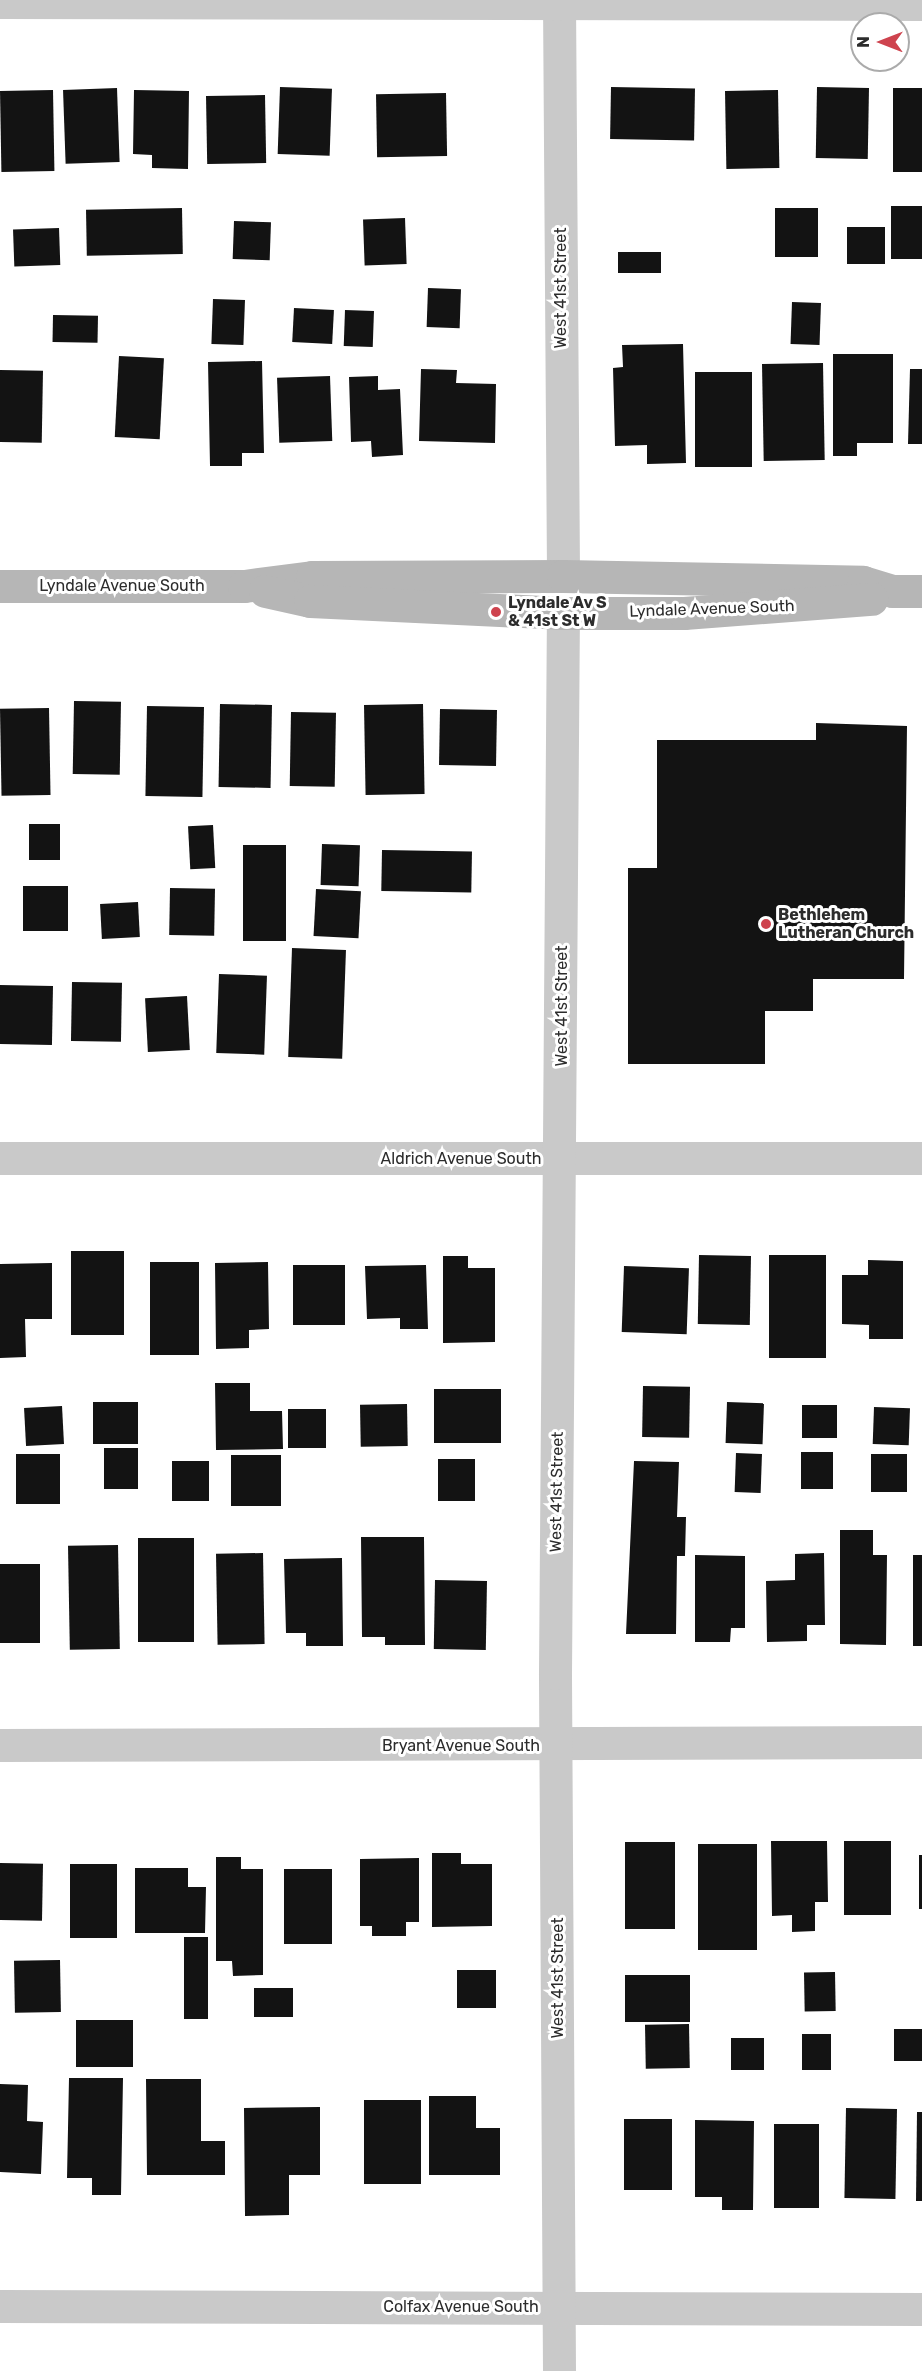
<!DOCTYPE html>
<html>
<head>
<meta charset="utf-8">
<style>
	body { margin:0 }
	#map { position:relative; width:922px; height:2371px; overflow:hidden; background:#fff; font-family:Rubik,sans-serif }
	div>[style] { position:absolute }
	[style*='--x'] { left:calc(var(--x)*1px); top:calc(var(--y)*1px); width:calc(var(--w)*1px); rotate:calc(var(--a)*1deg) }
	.building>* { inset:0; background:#131313; transform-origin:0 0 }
	.street>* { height:33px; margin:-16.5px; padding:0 16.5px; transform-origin:16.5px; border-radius:16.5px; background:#c9c9c9 }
	.secondary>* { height:33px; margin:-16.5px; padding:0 16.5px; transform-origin:16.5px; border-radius:16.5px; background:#b6b6b6 }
	.dots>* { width:16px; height:16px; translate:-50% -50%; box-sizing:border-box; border:3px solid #fff; border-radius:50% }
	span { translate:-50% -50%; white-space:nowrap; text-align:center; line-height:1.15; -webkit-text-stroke:6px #fff; paint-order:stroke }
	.street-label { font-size:16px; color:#2c2c2c }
	.poi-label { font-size:16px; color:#2c2c2c; font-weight:700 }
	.left { translate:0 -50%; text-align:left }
	.north { position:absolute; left:850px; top:12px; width:60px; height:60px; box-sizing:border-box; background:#fff; border:2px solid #ababab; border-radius:50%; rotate:270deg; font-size:16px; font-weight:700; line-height:24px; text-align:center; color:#2c2c2c }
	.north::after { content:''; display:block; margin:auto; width:21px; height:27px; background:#ce434e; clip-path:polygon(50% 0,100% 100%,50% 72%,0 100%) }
</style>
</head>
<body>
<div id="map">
	<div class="building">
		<div style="left:280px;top:87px;width:52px;height:67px;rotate:2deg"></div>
		<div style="left:611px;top:87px;width:84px;height:52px;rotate:1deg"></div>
		<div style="left:817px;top:87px;width:52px;height:71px;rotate:1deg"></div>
		<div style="left:117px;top:88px;width:74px;height:54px;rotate:88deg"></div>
		<div style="left:922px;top:88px;width:84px;height:29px;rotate:90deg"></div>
		<div style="left:53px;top:90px;width:81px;height:53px;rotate:89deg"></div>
		<div style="clip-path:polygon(134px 90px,189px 91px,188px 169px,152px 168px,152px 155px,133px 154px)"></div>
		<div style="left:778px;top:90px;width:78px;height:53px;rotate:89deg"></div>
		<div style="left:446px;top:93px;width:63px;height:70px;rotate:89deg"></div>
		<div style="left:265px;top:95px;width:68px;height:59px;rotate:89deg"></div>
		<div style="left:922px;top:206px;width:53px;height:31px;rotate:90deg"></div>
		<div style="left:182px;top:208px;width:46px;height:96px;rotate:89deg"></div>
		<div style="left:775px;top:208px;width:43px;height:49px"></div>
		<div style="left:405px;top:218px;width:46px;height:42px;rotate:88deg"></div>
		<div style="left:234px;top:221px;width:37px;height:38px;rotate:2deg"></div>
		<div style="left:847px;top:227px;width:38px;height:37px"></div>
		<div style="left:59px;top:228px;width:37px;height:46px;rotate:88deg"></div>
		<div style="left:618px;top:252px;width:43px;height:21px"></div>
		<div style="left:428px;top:288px;width:33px;height:39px;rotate:2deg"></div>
		<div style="left:213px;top:299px;width:32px;height:45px;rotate:2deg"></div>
		<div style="left:792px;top:302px;width:29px;height:42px;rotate:2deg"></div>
		<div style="left:294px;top:308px;width:40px;height:34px;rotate:3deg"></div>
		<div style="left:345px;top:310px;width:29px;height:36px;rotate:2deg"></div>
		<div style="left:53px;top:315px;width:45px;height:27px;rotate:1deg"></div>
		<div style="clip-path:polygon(683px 344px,686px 463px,647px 464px,647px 445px,615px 446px,613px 368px,623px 367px,622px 345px)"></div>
		<div style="clip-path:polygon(833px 354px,893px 354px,893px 443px,857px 443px,857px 456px,833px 456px)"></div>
		<div style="left:119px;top:356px;width:45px;height:81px;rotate:3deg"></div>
		<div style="clip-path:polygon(262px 361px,264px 453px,242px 453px,242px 466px,210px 466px,208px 362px)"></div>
		<div style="left:823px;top:363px;width:97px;height:61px;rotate:89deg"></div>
		<div style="clip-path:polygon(421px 369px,457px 370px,456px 383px,496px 384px,495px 443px,419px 441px)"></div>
		<div style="clip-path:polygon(910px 369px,922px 369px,922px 444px,908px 444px)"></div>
		<div style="left:0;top:370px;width:43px;height:72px;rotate:1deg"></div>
		<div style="left:695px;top:372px;width:57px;height:95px"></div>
		<div style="left:330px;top:376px;width:65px;height:53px;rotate:88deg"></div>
		<div style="clip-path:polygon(378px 376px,378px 390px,400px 389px,403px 455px,372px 457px,371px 441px,351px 442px,349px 377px)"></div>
		<div style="left:74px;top:701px;width:47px;height:73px;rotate:1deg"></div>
		<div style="left:220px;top:704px;width:52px;height:83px;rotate:1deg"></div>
		<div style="left:423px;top:704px;width:90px;height:59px;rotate:89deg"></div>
		<div style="left:147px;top:706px;width:57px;height:90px;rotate:1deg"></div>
		<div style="left:49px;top:708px;width:87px;height:49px;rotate:89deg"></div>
		<div style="left:440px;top:709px;width:57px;height:56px;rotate:1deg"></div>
		<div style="left:291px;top:712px;width:45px;height:74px;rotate:1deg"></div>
		<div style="clip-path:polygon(816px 723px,907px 726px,904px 979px,813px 979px,813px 1011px,765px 1011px,765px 1064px,628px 1064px,628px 868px,657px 868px,657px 740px,816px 740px)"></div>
		<div style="left:29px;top:824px;width:31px;height:36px"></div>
		<div style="left:213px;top:825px;width:43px;height:25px;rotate:87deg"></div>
		<div style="left:322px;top:844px;width:38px;height:41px;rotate:2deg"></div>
		<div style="left:243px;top:845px;width:43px;height:96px"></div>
		<div style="left:382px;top:850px;width:90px;height:41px;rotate:1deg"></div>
		<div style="left:23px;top:886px;width:45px;height:45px"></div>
		<div style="left:170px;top:888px;width:45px;height:47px;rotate:1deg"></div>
		<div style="left:316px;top:889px;width:45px;height:47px;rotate:3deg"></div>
		<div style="left:138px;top:902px;width:35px;height:38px;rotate:87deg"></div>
		<div style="left:292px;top:948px;width:54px;height:109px;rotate:2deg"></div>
		<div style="left:219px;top:974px;width:48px;height:79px;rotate:2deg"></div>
		<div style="left:72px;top:982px;width:50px;height:59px;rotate:1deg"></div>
		<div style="left:0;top:985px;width:53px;height:59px;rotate:1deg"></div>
		<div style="left:187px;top:996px;width:54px;height:42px;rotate:87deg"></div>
		<div style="left:71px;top:1251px;width:53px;height:84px"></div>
		<div style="left:699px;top:1255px;width:52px;height:69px;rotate:1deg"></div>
		<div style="left:769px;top:1255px;width:57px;height:103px"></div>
		<div style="clip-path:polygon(443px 1256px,468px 1256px,468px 1268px,495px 1268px,495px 1342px,443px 1343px)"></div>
		<div style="clip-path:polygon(868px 1260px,903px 1261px,903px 1339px,869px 1339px,869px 1325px,842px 1324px,842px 1275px,868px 1275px)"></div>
		<div style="left:199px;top:1262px;width:93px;height:49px;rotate:90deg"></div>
		<div style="clip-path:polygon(268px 1262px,269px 1329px,249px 1330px,249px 1348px,216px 1349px,215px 1263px)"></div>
		<div style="clip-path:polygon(52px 1263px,52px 1319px,25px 1319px,26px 1357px,0 1358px,0 1264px)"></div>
		<div style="left:293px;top:1265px;width:52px;height:60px"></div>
		<div style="clip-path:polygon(426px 1265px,428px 1329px,400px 1329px,400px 1318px,367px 1319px,365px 1266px)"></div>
		<div style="left:624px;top:1266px;width:65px;height:66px;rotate:2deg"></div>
		<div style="clip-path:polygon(215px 1383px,250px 1383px,250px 1411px,282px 1411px,283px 1449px,216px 1450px)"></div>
		<div style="left:643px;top:1386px;width:47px;height:51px;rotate:1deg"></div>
		<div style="left:501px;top:1389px;width:54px;height:67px;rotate:90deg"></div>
		<div style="left:138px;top:1402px;width:42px;height:45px;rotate:90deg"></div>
		<div style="left:727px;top:1402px;width:37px;height:41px;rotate:2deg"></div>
		<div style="left:407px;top:1404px;width:42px;height:47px;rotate:89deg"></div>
		<div style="left:802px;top:1405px;width:35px;height:33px"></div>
		<div style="left:62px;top:1406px;width:38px;height:38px;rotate:87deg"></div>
		<div style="left:874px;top:1407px;width:36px;height:37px;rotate:2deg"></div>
		<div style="left:288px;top:1409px;width:38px;height:39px"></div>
		<div style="left:138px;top:1448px;width:41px;height:34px;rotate:90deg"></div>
		<div style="left:801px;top:1452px;width:32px;height:37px"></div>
		<div style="left:736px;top:1453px;width:26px;height:39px;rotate:2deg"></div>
		<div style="left:16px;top:1454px;width:44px;height:50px"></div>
		<div style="left:871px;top:1454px;width:36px;height:38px"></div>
		<div style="left:281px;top:1455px;width:51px;height:50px;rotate:90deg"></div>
		<div style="left:438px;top:1459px;width:37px;height:42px"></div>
		<div style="left:172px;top:1461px;width:37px;height:40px"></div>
		<div style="clip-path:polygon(634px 1461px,679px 1462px,677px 1517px,686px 1517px,685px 1556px,677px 1556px,676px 1634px,626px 1634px)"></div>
		<div style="clip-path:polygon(840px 1530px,873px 1530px,873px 1555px,887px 1555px,886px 1645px,840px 1644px)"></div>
		<div style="clip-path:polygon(361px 1537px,424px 1537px,425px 1645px,385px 1645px,385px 1637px,362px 1637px)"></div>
		<div style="left:194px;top:1538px;width:104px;height:56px;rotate:90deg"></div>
		<div style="left:118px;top:1545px;width:104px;height:50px;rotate:89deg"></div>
		<div style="left:263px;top:1553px;width:91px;height:47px;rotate:89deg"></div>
		<div style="clip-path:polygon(824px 1553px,825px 1625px,807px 1625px,807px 1641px,767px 1642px,766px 1581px,795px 1580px,795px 1554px)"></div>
		<div style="clip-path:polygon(695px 1555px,745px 1556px,745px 1628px,731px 1628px,730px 1642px,695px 1642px)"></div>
		<div style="left:913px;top:1555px;width:9px;height:91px"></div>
		<div style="clip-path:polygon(342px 1558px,343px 1646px,306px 1646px,306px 1633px,286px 1633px,284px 1559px)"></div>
		<div style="left:0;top:1564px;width:40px;height:79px"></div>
		<div style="left:435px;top:1580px;width:52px;height:69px;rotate:1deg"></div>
		<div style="clip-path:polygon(771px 1841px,827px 1841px,828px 1902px,815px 1902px,815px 1931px,792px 1932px,792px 1915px,772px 1916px)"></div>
		<div style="left:844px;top:1841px;width:47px;height:74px"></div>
		<div style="left:625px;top:1842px;width:50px;height:87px"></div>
		<div style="left:698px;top:1844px;width:59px;height:106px"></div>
		<div style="clip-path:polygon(432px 1853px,461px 1853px,461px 1864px,492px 1864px,492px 1926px,432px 1927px)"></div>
		<div style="left:919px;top:1855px;width:3px;height:54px"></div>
		<div style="clip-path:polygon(216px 1857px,241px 1857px,241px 1869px,263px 1869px,263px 1975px,233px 1976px,232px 1961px,216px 1961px)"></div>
		<div style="clip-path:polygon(419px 1858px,419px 1922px,406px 1922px,406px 1936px,372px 1936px,372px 1926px,360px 1926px,360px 1859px)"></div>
		<div style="left:0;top:1863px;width:43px;height:57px;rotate:1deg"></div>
		<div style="left:70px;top:1864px;width:47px;height:74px"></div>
		<div style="clip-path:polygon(135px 1868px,188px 1868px,188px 1887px,206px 1887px,205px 1933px,135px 1933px)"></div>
		<div style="left:284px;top:1869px;width:48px;height:75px"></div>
		<div style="left:184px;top:1937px;width:24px;height:82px"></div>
		<div style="left:60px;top:1960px;width:52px;height:46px;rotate:89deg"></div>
		<div style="left:457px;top:1970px;width:39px;height:38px"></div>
		<div style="left:835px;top:1972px;width:39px;height:31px;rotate:89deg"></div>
		<div style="left:625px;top:1975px;width:65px;height:47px"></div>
		<div style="left:254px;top:1988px;width:39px;height:29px"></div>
		<div style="left:133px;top:2020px;width:47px;height:57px;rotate:90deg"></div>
		<div style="left:689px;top:2024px;width:44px;height:44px;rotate:89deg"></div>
		<div style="left:922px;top:2029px;width:32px;height:28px;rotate:90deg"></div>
		<div style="left:802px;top:2034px;width:29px;height:36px"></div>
		<div style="left:764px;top:2038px;width:32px;height:33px;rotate:90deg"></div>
		<div style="clip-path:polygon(69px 2078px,123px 2078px,121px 2195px,92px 2195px,92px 2178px,67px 2178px)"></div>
		<div style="clip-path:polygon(146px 2079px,201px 2079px,201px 2141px,225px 2141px,225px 2175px,147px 2175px)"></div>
		<div style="clip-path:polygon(0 2084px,28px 2085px,27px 2121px,43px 2122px,41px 2174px,0 2172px)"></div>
		<div style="clip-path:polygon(429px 2096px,476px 2096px,476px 2128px,500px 2128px,500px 2175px,429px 2175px)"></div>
		<div style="left:364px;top:2100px;width:57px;height:84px"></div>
		<div style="clip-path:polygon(320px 2107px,320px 2175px,289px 2175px,289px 2215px,245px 2216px,244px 2108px)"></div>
		<div style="left:846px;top:2108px;width:51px;height:90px;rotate:1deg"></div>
		<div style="clip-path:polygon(917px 2112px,922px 2112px,922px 2201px,916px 2201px)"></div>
		<div style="left:624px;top:2119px;width:48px;height:71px"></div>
		<div style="clip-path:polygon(695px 2120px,754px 2121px,753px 2210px,722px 2210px,722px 2197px,695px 2197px)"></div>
		<div style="left:774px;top:2124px;width:45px;height:84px"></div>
	</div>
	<div class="street">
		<div style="--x:559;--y:0;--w:576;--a:89.6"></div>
		<div style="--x:0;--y:2;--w:922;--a:0.12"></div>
		<div style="--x:0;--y:1158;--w:922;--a:0"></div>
		<div style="--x:0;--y:1745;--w:922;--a:-0.19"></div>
		<div style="--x:0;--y:2306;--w:922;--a:0.19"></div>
		<div style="--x:559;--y:2371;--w:698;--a:-90.33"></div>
		<div style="--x:555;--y:1673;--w:1060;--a:-89.57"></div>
	</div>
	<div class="secondary">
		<div style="--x:0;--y:586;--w:244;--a:0"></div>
		<div style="--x:244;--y:586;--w:69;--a:-7.5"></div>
		<div style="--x:312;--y:577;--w:251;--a:-0.2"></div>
		<div style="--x:563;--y:576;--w:300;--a:1.1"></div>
		<div style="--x:863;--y:582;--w:30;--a:17"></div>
		<div style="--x:892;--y:591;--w:30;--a:0"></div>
		<div style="--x:265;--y:591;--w:46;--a:12.5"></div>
		<div style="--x:310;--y:601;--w:253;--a:2.7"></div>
		<div style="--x:563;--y:613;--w:121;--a:0"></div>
		<div style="--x:684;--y:613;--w:188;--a:-4.3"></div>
	</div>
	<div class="dots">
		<div style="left:496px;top:612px;background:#ce434e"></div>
		<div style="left:766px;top:924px;background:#ce434e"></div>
	</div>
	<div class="street-label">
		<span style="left:561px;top:288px;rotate:-90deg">West 41st Street</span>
		<span style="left:122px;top:586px">Lyndale Avenue South</span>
		<span style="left:712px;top:609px;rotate:-2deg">Lyndale Avenue South</span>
		<span style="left:562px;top:1006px;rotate:-90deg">West 41st Street</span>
		<span style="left:461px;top:1159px">Aldrich Avenue South</span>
		<span style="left:557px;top:1492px;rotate:-89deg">West 41st Street</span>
		<span style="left:461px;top:1746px">Bryant Avenue South</span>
		<span style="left:558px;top:1978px;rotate:-90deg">West 41st Street</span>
		<span style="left:461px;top:2307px">Colfax Avenue South</span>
	</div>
	<div class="poi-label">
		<span class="left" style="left:508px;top:612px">Lyndale Av S<br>&amp; 41st St W</span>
		<span class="left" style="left:778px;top:924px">Bethlehem<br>Lutheran Church</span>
	</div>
	<div class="north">N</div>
</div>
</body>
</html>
